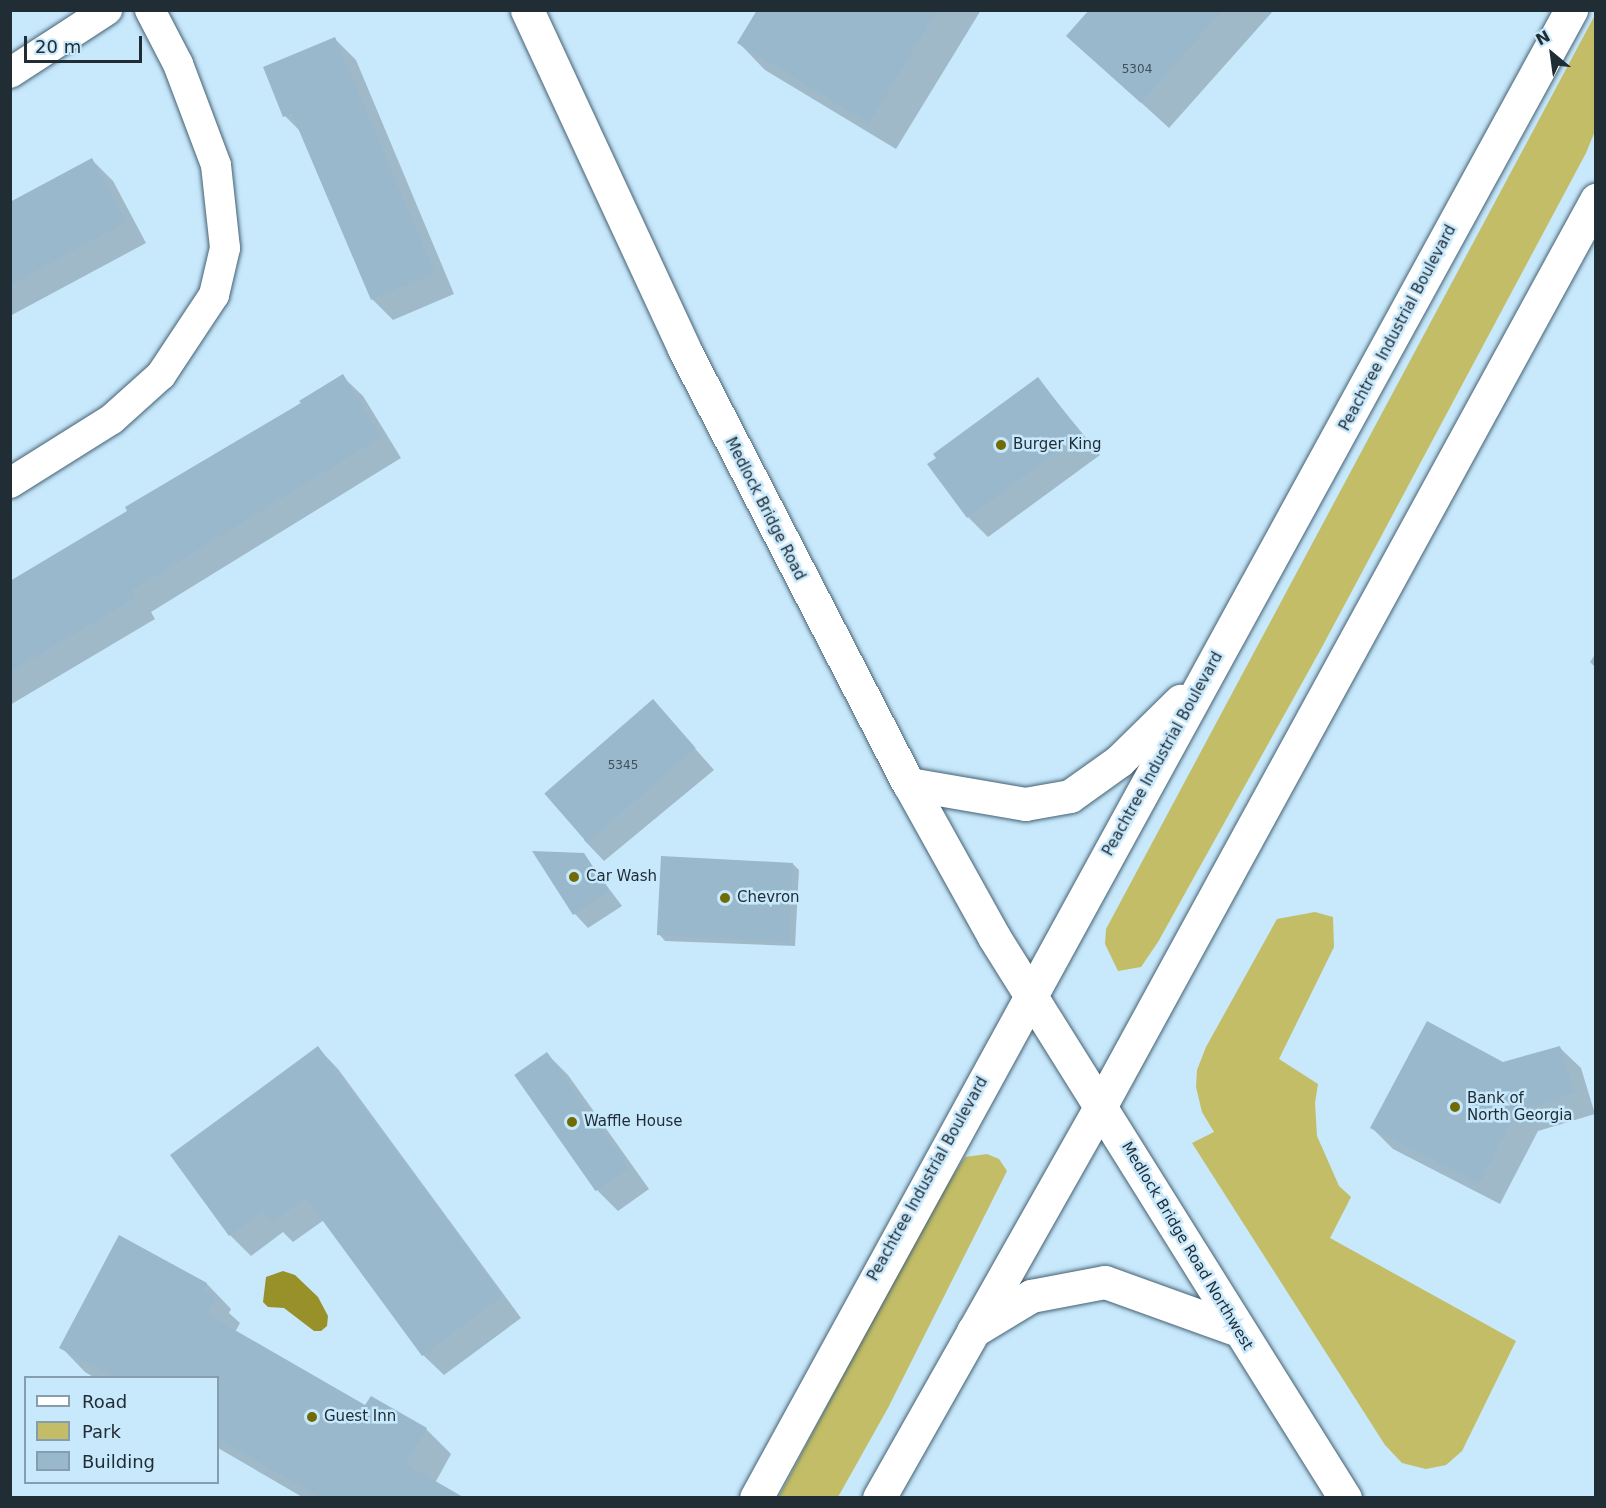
<!DOCTYPE html>
<html>
<head>
<meta charset="utf-8">
<style>
	body { margin:0 }
	#map { position:relative; width:1606px; height:1508px; overflow:hidden; background:#c8e8fc; font-family:"DejaVu Sans",sans-serif }
	div>[style] { position:absolute }
	[style*='--x'] { left:calc(var(--x)*1px); top:calc(var(--y)*1px); width:calc(var(--w)*1px); rotate:calc(var(--a)*1deg) }
	.green>* { inset:0; background:#c2bd66 }
	.water>* { inset:0; background:#98912a }
	.shadow>* { inset:0; background:#0003 }
	.building>* { inset:0; background:#99b8cc; transform-origin:0 0 }
	.roads { filter:drop-shadow(0 0 2px #456273) drop-shadow(0 0 2px #456273) }
	.street>* { height:30px; margin:-15px; padding:0 15px; transform-origin:15px; border-radius:15px; background:#fff }
	.secondary>* { height:33px; margin:-16.5px; padding:0 16.5px; transform-origin:16.5px; border-radius:16.5px; background:#fff }
	.highway>* { height:33px; margin:-16.5px; padding:0 16.5px; transform-origin:16.5px; border-radius:16.5px; background:#fff }
	.dots>* { width:16px; height:16px; translate:-50% -50%; box-sizing:border-box; border:3px solid #c8e8fc; border-radius:50% }
	span { translate:-50% -50%; white-space:nowrap; text-align:center; line-height:1.15; -webkit-text-stroke:5px #c8e8fc; paint-order:stroke }
	.number-label { font-size:12px; color:#3f505b }
	.number-label span { -webkit-text-stroke-width:0 }
	.street-label { font-size:15px; color:#212d35 }
	.poi-label { font-size:15px; color:#212d35 }
	.left { translate:0 -50%; text-align:left }
	.frame { position:absolute; inset:0; border:12px solid #212d35; pointer-events:none }
	.legend { position:absolute; left:24px; top:1376px; width:195px; height:108px; box-sizing:border-box; background:#c8e8fc; border:2px solid #859dac; margin:0; padding:8px 10px; list-style:none; font-size:18px; color:#212d35 }
	.legend li { display:flex; align-items:center; gap:12px; height:30px }
	.legend b { width:30px; border:2px solid #859dac }
	.north { position:absolute; left:1522px; top:24px; width:60px; height:60px; -webkit-text-stroke:4px #c8e8fc; paint-order:stroke; rotate:331deg; font-size:16px; font-weight:700; line-height:24px; text-align:center; color:#212d35 }
	.north::after { content:''; display:block; margin:auto; width:21px; height:27px; background:#212d35; clip-path:polygon(50% 0,100% 100%,50% 72%,0 100%) }
	.scale { position:absolute; left:24px; top:36px; width:118px; height:27px; box-sizing:border-box; border:3px solid #212d35; border-top:0; padding-left:8px; font-size:18px; line-height:21px; white-space:nowrap; color:#212d35; -webkit-text-stroke:4px #c8e8fc; paint-order:stroke }
</style>
</head>
<body>
<div id="map">
	<div class="green">
		<div style="clip-path:polygon(1595px 15px,1595px 131px,1586px 153px,1322px 647px,1158px 942px,1141px 967px,1118px 971px,1105px 944px,1106px 929px)"></div>
		<div style="clip-path:polygon(1315px 912px,1333px 917px,1334px 947px,1279px 1059px,1318px 1084px,1315px 1103px,1317px 1136px,1339px 1186px,1351px 1197px,1330px 1238px,1516px 1341px,1462px 1451px,1446px 1465px,1426px 1469px,1402px 1463px,1385px 1445px,1192px 1143px,1214px 1132px,1202px 1112px,1196px 1087px,1197px 1070px,1206px 1047px,1277px 919px)"></div>
		<div style="clip-path:polygon(987px 1154px,999px 1159px,1007px 1171px,888px 1408px,838px 1497px,778px 1498px,929px 1213px,965px 1157px)"></div>
	</div>
	<div class="water">
		<div style="clip-path:polygon(283px 1271px,295px 1275px,318px 1297px,328px 1316px,327px 1326px,321px 1331px,314px 1331px,284px 1308px,268px 1307px,263px 1302px,266px 1277px)"></div>
	</div>
	<div class="shadow">
		<div style="clip-path:polygon(758px 10px,981px 10px,896px 149px,765px 70px,739px 43px)"></div>
		<div style="clip-path:polygon(1091px 10px,1274px 10px,1169px 128px,1068px 36px)"></div>
		<div style="clip-path:polygon(335px 39px,356px 60px,454px 294px,393px 320px,372px 299px,301px 132px,285px 116px)"></div>
		<div style="clip-path:polygon(92px 160px,113px 181px,146px 243px,10px 316px,10px 204px)"></div>
		<div style="clip-path:polygon(342px 376px,363px 396px,401px 458px,151px 612px,155px 619px,10px 705px,10px 594px)"></div>
		<div style="clip-path:polygon(1038px 379px,1100px 455px,988px 537px,968px 517px)"></div>
		<div style="clip-path:polygon(1596px 653px,1596px 668px,1590px 662px)"></div>
		<div style="clip-path:polygon(653px 701px,714px 770px,604px 861px,584px 840px)"></div>
		<div style="clip-path:polygon(535px 852px,583px 854px,622px 906px,588px 928px,575px 914px)"></div>
		<div style="clip-path:polygon(792px 863px,799px 870px,795px 946px,665px 941px,659px 934px)"></div>
		<div style="clip-path:polygon(318px 1048px,338px 1069px,521px 1318px,444px 1375px,423px 1355px,324px 1220px,293px 1242px,283px 1232px,251px 1256px,230px 1235px)"></div>
		<div style="clip-path:polygon(1560px 1048px,1581px 1068px,1595px 1114px,1538px 1131px,1500px 1204px,1393px 1149px,1372px 1128px,1503px 1064px)"></div>
		<div style="clip-path:polygon(547px 1054px,568px 1075px,649px 1189px,618px 1211px,598px 1191px)"></div>
		<div style="clip-path:polygon(119px 1237px,207px 1284px,231px 1309px,229px 1313px,240px 1323px,235px 1332px,366px 1407px,371px 1398px,426px 1429px,451px 1454px,435px 1483px,461px 1498px,304px 1498px,218px 1448px,218px 1378px,95px 1378px,85px 1372px,61px 1347px)"></div>
	</div>
	<div class="building">
		<div style="clip-path:polygon(757px 10px,938px 10px,869px 123px,737px 43px)"></div>
		<div style="clip-path:polygon(1089px 10px,1223px 10px,1141px 103px,1066px 36px)"></div>
		<div style="clip-path:polygon(335px 37px,435px 273px,371px 300px,292px 114px,283px 117px,263px 67px)"></div>
		<div style="clip-path:polygon(92px 158px,126px 222px,10px 285px,10px 202px)"></div>
		<div style="clip-path:polygon(343px 374px,381px 437px,131px 591px,135px 598px,10px 672px,10px 581px,127px 511px,125px 507px,301px 403px,299px 401px)"></div>
		<div style="clip-path:polygon(1038px 377px,1081px 434px,967px 518px,927px 464px,936px 458px,933px 454px)"></div>
		<div style="left:653px;top:699px;width:65px;height:144px;rotate:49deg"></div>
		<div style="clip-path:polygon(532px 851px,584px 853px,609px 891px,573px 915px)"></div>
		<div style="left:661px;top:856px;width:132px;height:79px;rotate:3deg"></div>
		<div style="clip-path:polygon(1427px 1021px,1503px 1062px,1560px 1046px,1575px 1093px,1517px 1111px,1479px 1184px,1370px 1128px)"></div>
		<div style="clip-path:polygon(318px 1046px,502px 1296px,422px 1356px,306px 1198px,272px 1223px,263px 1211px,229px 1236px,170px 1155px)"></div>
		<div style="left:547px;top:1052px;width:142px;height:40px;rotate:55deg"></div>
		<div style="clip-path:polygon(119px 1235px,207px 1283px,203px 1291px,216px 1297px,207px 1314px,365px 1405px,371px 1396px,427px 1428px,406px 1464px,463px 1497px,320px 1497px,218px 1439px,218px 1377px,115px 1377px,59px 1348px)"></div>
	</div>
	<div class="roads">
		<div class="street">
			<div style="--x:10;--y:73;--w:116;--a:-33"></div>
			<div style="--x:10;--y:483;--w:120;--a:-32.1"></div>
			<div style="--x:112;--y:419;--w:66;--a:-41.9"></div>
			<div style="--x:161;--y:375;--w:96;--a:-56.5"></div>
			<div style="--x:214;--y:295;--w:48;--a:-76.8"></div>
			<div style="--x:225;--y:248;--w:83;--a:-96.2"></div>
			<div style="--x:216;--y:165;--w:108;--a:-110.6"></div>
			<div style="--x:178;--y:64;--w:61;--a:-117.4"></div>
		</div>
		<div class="secondary">
			<div style="--x:527;--y:10;--w:374;--a:65.1"></div>
			<div style="--x:684;--y:349;--w:490;--a:62.7"></div>
			<div style="--x:909;--y:784;--w:175;--a:60.9"></div>
			<div style="--x:994;--y:937;--w:662;--a:57.97"></div>
		</div>
		<div class="highway">
			<div style="--x:909;--y:784;--w:118;--a:9.8"></div>
			<div style="--x:1025;--y:804;--w:46;--a:-10.1"></div>
			<div style="--x:1070;--y:796;--w:60;--a:-35.5"></div>
			<div style="--x:1119;--y:761;--w:86;--a:-44.5"></div>
			<div style="--x:973;--y:1331;--w:68;--a:-31.1"></div>
			<div style="--x:1031;--y:1296;--w:75;--a:-10.7"></div>
			<div style="--x:1105;--y:1282;--w:141;--a:19.8"></div>
			<div style="--x:756;--y:1498;--w:1697;--a:-61.29"></div>
			<div style="--x:879;--y:1498;--w:451;--a:-60.5"></div>
			<div style="--x:1101;--y:1105;--w:1032;--a:-61.32"></div>
		</div>
	</div>
	<div class="dots">
		<div style="left:1001px;top:445px;background:#716b06"></div>
		<div style="left:574px;top:877px;background:#716b06"></div>
		<div style="left:725px;top:898px;background:#716b06"></div>
		<div style="left:1455px;top:1107px;background:#716b06"></div>
		<div style="left:572px;top:1122px;background:#716b06"></div>
		<div style="left:312px;top:1417px;background:#716b06"></div>
	</div>
	<div class="number-label">
		<span style="left:1137px;top:70px">5304</span>
		<span style="left:623px;top:766px">5345</span>
	</div>
	<div class="street-label">
		<span style="left:1398px;top:328px;rotate:-62deg">Peachtree Industrial Boulevard</span>
		<span style="left:765px;top:509px;rotate:63deg">Medlock Bridge Road</span>
		<span style="left:1163px;top:754px;rotate:-61deg">Peachtree Industrial Boulevard</span>
		<span style="left:928px;top:1179px;rotate:-61deg">Peachtree Industrial Boulevard</span>
		<span style="left:1187px;top:1246px;rotate:59deg">Medlock Bridge Road Northwest</span>
	</div>
	<div class="poi-label">
		<span class="left" style="left:1013px;top:445px">Burger King</span>
		<span class="left" style="left:586px;top:877px">Car Wash</span>
		<span class="left" style="left:737px;top:898px">Chevron</span>
		<span class="left" style="left:1467px;top:1107px">Bank of<br>North Georgia</span>
		<span class="left" style="left:584px;top:1122px">Waffle House</span>
		<span class="left" style="left:324px;top:1417px">Guest Inn</span>
	</div>
	<div class="frame"></div>
	<ul class="legend">
	<li><b style="height:8px;background:#fff"></b>Road</li>
	<li><b style="height:16px;background:#c2bd66"></b>Park</li>
	<li><b style="height:16px;background:#99b8cc"></b>Building</li>
	</ul>
	<div class="north">N</div>
	<div class="scale">20 m</div>
</div>
</body>
</html>
